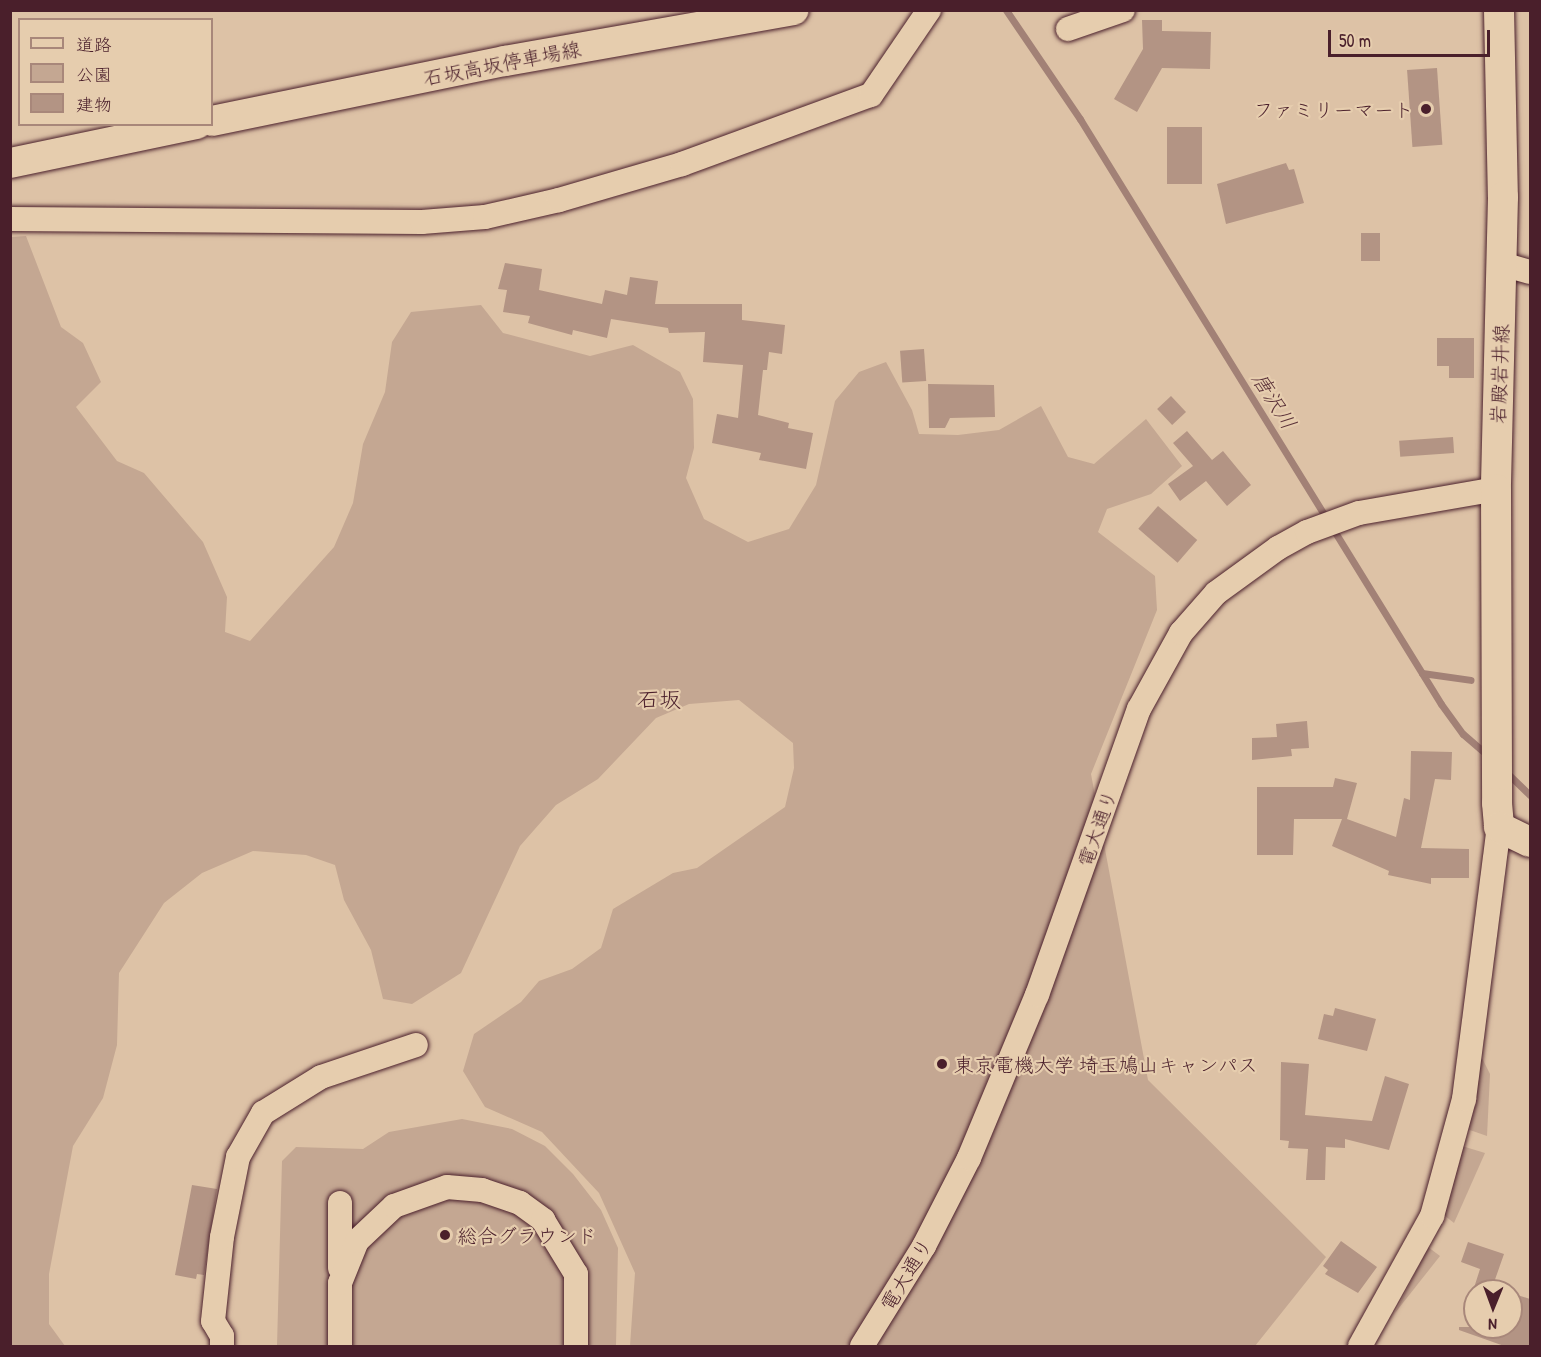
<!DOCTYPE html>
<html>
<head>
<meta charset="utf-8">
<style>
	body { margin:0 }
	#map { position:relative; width:1541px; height:1357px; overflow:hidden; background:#ddc2a6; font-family:"Patrick Hand","Klee One",sans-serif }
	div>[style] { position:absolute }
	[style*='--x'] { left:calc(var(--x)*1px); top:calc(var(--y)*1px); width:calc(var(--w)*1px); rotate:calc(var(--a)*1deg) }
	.green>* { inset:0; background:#c4a792 }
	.stream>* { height:7px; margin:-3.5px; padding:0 3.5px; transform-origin:3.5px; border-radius:3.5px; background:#a28176 }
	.building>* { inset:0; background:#b39484; transform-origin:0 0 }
	.roads { filter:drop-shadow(0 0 2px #4a1f2b) drop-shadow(0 0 2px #4a1f2b) }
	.minor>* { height:24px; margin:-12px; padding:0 12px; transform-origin:12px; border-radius:12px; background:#e6cdae }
	.major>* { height:30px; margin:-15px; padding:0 15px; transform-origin:15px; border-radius:15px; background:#e6cdae }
	.dots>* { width:16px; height:16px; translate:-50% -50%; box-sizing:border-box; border:3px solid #e6cdae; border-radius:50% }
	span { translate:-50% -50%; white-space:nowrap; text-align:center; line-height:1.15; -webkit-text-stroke:4.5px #e6cdae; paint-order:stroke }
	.street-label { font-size:20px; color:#4a1f2b }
	.poi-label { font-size:20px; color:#4a1f2b }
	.right { translate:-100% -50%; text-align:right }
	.left { translate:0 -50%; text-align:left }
	.water-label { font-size:21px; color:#5c333a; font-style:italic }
	.quarter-label { font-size:22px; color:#4a1f2b }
	.frame { position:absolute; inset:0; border:12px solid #4a1f2b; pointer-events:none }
	.legend { position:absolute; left:18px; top:18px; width:195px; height:108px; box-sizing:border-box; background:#e6cdae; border:2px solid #a8877a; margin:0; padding:8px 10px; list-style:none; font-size:18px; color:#4a1f2b }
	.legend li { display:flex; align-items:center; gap:12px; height:30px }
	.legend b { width:30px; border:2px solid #a8877a }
	.north { position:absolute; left:1463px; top:1279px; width:60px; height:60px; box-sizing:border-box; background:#e6cdae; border:2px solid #a8877a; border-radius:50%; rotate:181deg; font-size:16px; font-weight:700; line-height:24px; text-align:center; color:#4a1f2b }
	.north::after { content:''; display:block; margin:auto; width:21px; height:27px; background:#4a1f2b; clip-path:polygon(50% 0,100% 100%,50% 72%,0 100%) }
	.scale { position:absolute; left:1328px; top:30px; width:162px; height:27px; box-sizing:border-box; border:3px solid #4a1f2b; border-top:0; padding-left:8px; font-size:18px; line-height:21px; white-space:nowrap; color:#4a1f2b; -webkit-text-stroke:4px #e6cdae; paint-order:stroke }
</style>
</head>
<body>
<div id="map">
	<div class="green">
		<div style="clip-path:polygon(26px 236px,61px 327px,83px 343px,101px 382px,76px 407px,117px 461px,144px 473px,203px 542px,227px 597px,225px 632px,250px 641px,334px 547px,353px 503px,363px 444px,385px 392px,392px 342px,411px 312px,481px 305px,503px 333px,590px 356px,633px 345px,680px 372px,693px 399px,694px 448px,686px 478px,704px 519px,748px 542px,789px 529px,816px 485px,835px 401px,859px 372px,886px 362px,912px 410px,919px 434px,958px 435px,999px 430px,1041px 406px,1068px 457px,1094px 464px,1146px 419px,1182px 466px,1151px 494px,1107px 509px,1098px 532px,1155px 576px,1157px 610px,1091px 774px,1148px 1080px,1326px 1257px,1255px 1346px,630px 1346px,635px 1273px,599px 1193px,542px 1132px,485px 1107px,463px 1071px,474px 1034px,521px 1002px,539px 981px,572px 969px,601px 948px,613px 909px,673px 873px,697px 868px,785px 807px,794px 768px,793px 743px,739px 700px,689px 704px,656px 718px,598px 779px,556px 805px,520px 846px,461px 973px,412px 1004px,383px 999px,371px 950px,344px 900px,335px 865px,306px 855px,253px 851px,202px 873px,164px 903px,119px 973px,117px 1045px,103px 1098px,73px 1146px,49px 1274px,49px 1324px,65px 1346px,11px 1346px,10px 237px)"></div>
		<div style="clip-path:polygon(1480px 1054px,1490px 1074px,1487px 1136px,1467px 1129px)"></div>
		<div style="clip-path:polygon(462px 1119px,512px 1129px,545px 1146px,573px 1174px,601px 1210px,618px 1248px,616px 1346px,277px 1346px,282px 1161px,296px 1147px,363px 1149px,389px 1132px)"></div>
		<div style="clip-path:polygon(1462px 1146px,1485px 1153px,1454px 1223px,1440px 1212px)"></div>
		<div style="clip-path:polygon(1428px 1247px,1440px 1256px,1395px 1313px)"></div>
	</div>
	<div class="stream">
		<div style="--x:1006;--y:10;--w:132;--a:55.8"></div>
		<div style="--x:1080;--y:119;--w:687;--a:58.32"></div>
		<div style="--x:1441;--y:704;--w:37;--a:54"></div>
		<div style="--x:1463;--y:734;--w:35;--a:41"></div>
		<div style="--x:1422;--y:673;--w:49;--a:8.1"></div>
		<div style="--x:1506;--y:772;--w:33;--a:44"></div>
	</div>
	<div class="building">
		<div style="clip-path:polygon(1142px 20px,1162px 20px,1162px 31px,1211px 32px,1210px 69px,1162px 68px,1137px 112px,1114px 99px,1143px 49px)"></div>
		<div style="left:1437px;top:68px;width:77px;height:30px;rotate:86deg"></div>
		<div style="left:1167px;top:127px;width:35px;height:57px"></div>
		<div style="clip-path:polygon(1286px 163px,1289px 170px,1294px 169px,1304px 203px,1226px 224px,1217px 184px)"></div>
		<div style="left:1361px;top:233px;width:19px;height:28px"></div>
		<div style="clip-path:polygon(505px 263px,542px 269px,539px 290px,602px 304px,605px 290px,627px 295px,630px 277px,658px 281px,655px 304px,742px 304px,742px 320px,785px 325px,782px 354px,769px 352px,767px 370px,763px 370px,758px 415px,789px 423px,788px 428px,813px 433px,806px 469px,759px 460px,761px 453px,712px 443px,717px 414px,738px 418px,743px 365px,703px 362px,705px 332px,669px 333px,668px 328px,611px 319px,607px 338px,573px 330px,572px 335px,528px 323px,530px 316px,503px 312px,507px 290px,498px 289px)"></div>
		<div style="clip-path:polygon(1437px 338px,1474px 338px,1474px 378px,1449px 378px,1449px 366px,1437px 366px)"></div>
		<div style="left:924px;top:349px;width:32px;height:24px;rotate:86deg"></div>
		<div style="clip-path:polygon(928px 384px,994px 385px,995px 417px,950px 418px,945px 428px,929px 428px)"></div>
		<div style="left:1171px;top:396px;width:22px;height:19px;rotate:47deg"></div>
		<div style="clip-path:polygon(1187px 431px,1212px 460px,1223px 451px,1251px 485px,1227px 506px,1206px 481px,1180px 501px,1168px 484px,1193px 466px,1173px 443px)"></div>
		<div style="left:1453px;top:437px;width:16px;height:54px;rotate:86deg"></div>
		<div style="left:1158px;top:506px;width:52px;height:30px;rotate:41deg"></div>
		<div style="clip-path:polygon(1307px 721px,1309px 748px,1291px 749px,1292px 756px,1252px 760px,1252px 738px,1277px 737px,1276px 724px)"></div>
		<div style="clip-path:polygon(1411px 751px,1452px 752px,1451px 780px,1435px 779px,1421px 848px,1469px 849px,1469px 878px,1431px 878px,1431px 884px,1388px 875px,1389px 871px,1332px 846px,1342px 819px,1294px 819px,1293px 855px,1257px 855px,1257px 787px,1333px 787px,1335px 778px,1357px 783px,1347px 819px,1396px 837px,1404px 798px,1410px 800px)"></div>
		<div style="clip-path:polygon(1335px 1008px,1376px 1019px,1367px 1051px,1318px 1039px,1324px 1014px,1333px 1016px)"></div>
		<div style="clip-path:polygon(1281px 1062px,1309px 1064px,1305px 1115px,1372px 1121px,1385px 1076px,1409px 1084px,1389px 1150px,1345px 1139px,1345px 1148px,1326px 1147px,1325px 1180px,1306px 1180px,1308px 1149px,1288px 1148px,1289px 1141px,1280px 1140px)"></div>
		<div style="clip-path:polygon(192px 1185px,217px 1189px,204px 1275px,197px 1274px,196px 1279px,175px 1275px)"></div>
		<div style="clip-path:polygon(1341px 1241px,1377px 1267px,1358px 1293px,1325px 1274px,1328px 1270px,1323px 1266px)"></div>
		<div style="clip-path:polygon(1468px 1242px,1504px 1254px,1491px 1291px,1473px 1291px,1480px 1269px,1461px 1262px)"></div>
		<div style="clip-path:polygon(1511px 1293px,1530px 1299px,1530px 1347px,1507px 1347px,1459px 1330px,1459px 1327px,1511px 1327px)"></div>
	</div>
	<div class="roads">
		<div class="minor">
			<div style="--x:1068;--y:29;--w:58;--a:-19.1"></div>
			<div style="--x:10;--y:219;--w:412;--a:0.4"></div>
			<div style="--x:422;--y:222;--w:63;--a:-4.5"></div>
			<div style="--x:485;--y:217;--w:76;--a:-12.9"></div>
			<div style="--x:559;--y:200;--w:128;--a:-16.3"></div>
			<div style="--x:682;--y:164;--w:201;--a:-20.1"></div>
			<div style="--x:871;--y:95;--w:103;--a:-55.7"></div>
			<div style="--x:1502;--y:264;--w:29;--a:16"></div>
			<div style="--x:340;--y:1268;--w:65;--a:-90"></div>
			<div style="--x:222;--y:1346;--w:10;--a:-90"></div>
			<div style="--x:222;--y:1336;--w:17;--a:-121"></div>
			<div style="--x:213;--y:1321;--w:84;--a:-83.9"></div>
			<div style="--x:222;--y:1237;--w:82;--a:-78.7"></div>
			<div style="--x:238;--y:1157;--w:51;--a:-60.4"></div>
			<div style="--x:263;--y:1113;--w:68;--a:-31.8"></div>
			<div style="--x:321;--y:1077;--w:100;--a:-18.6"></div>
			<div style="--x:340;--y:1346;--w:63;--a:-90"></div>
			<div style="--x:340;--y:1283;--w:45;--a:-68"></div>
			<div style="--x:357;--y:1241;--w:51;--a:-43.4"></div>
			<div style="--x:394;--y:1206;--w:56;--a:-19.7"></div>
			<div style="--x:447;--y:1187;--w:35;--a:5"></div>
			<div style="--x:482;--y:1190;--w:40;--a:18.9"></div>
			<div style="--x:520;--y:1203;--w:29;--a:36"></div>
			<div style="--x:543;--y:1220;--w:63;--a:58.6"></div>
			<div style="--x:576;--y:1274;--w:72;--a:90"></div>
			<div style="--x:862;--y:1346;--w:118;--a:-58.2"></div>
			<div style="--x:924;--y:1246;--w:99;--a:-62.9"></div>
			<div style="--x:969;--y:1158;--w:177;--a:-67.4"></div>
			<div style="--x:1037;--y:995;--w:304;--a:-70.4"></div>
			<div style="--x:1139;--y:709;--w:87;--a:-61.1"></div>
			<div style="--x:1181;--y:633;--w:53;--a:-48.8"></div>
			<div style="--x:1216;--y:593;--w:77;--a:-36"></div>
			<div style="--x:1278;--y:548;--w:33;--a:-29"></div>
			<div style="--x:1307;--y:532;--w:55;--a:-20.1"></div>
			<div style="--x:1359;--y:513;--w:139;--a:-9.9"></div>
			<div style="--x:1360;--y:1346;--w:149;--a:-61"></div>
			<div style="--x:1432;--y:1216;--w:121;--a:-74.7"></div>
			<div style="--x:1464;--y:1099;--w:274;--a:-82.7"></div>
		</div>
		<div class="major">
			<div style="--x:1499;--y:10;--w:187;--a:88.8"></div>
			<div style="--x:1503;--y:197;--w:292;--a:91.4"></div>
			<div style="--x:1496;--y:489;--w:314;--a:89.8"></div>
			<div style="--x:1497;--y:803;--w:24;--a:85"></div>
			<div style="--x:1499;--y:827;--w:34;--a:26"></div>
			<div style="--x:212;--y:121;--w:299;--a:-11.6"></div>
			<div style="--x:505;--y:61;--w:293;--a:-10"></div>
			<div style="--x:10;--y:163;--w:191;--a:-11.8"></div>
		</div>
	</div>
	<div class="dots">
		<div style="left:1426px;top:109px;background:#4a1f2b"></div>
		<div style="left:942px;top:1064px;background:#4a1f2b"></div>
		<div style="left:445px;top:1235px;background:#4a1f2b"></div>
	</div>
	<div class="street-label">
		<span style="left:502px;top:63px;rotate:-11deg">石坂高坂停車場線</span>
		<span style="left:1499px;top:374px;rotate:-88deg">岩殿岩井線</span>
		<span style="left:1097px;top:828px;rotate:-71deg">電大通り</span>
		<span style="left:906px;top:1274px;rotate:-59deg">電大通り</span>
	</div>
	<div class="poi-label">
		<span class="right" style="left:1414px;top:109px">ファミリーマート</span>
		<span class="left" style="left:954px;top:1064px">東京電機大学 埼玉鳩山キャンパス</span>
		<span class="left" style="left:457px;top:1235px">総合グラウンド</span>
	</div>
	<div class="water-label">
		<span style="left:1274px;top:401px;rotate:58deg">唐沢川</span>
	</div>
	<div class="quarter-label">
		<span style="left:659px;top:700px">石坂</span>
	</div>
	<div class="frame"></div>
	<ul class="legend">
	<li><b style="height:8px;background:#e6cdae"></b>道路</li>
	<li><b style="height:16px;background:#c4a792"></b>公園</li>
	<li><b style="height:16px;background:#b39484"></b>建物</li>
	</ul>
	<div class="north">N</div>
	<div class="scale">50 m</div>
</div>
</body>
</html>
